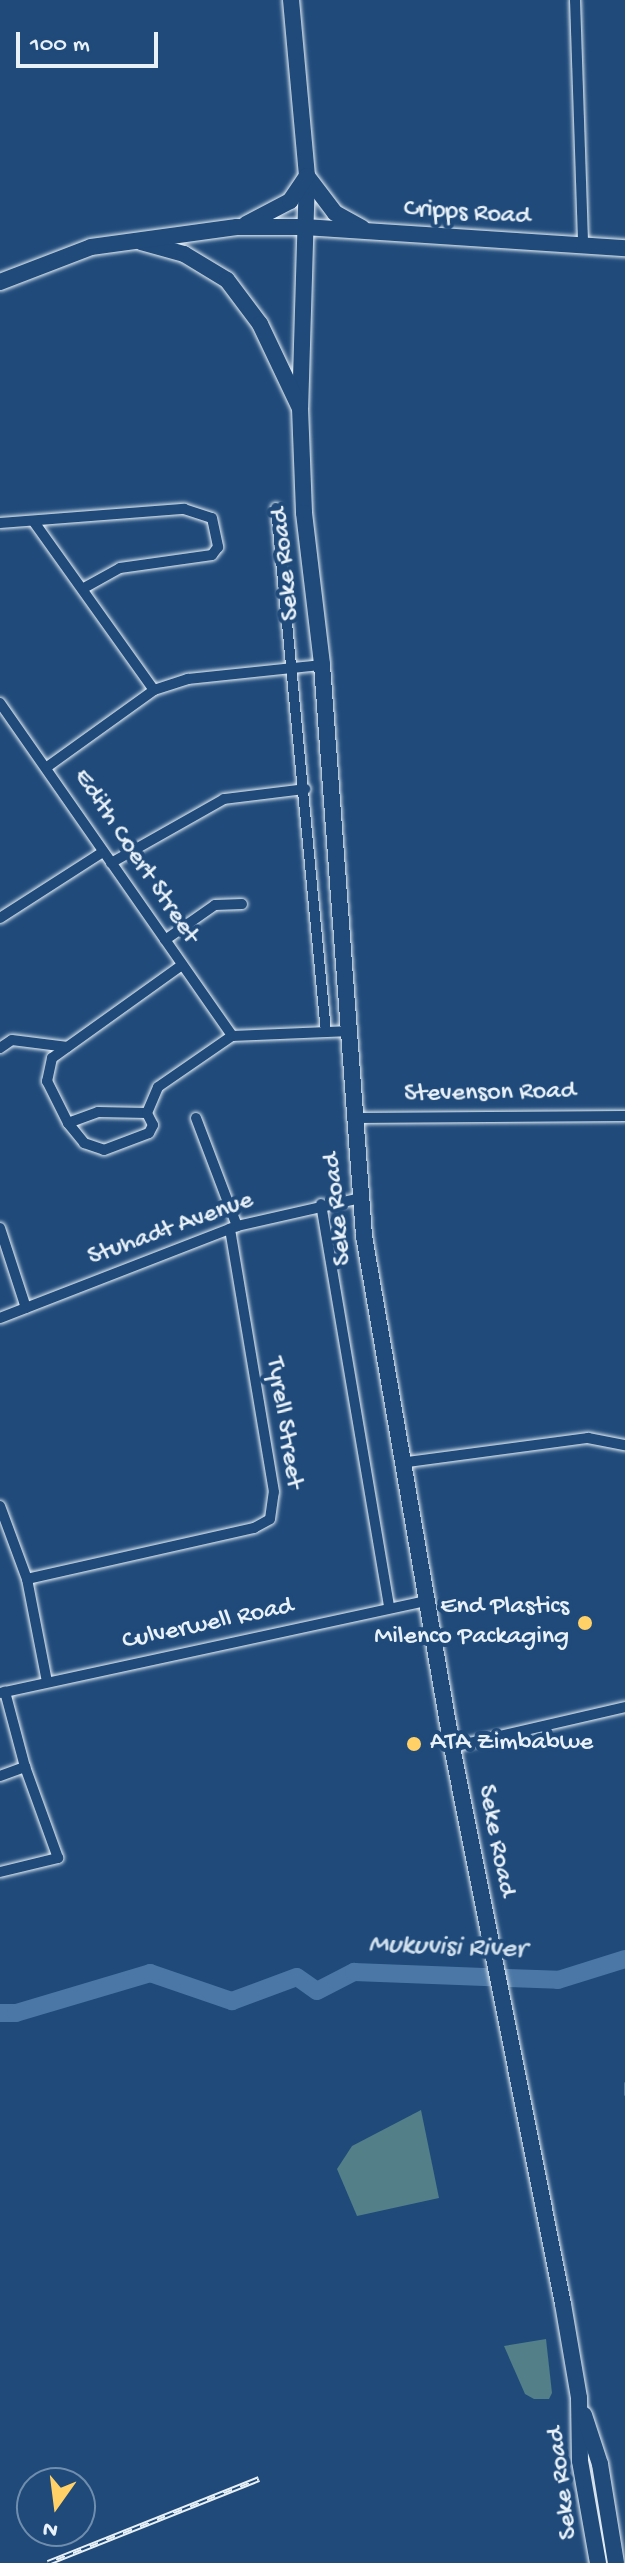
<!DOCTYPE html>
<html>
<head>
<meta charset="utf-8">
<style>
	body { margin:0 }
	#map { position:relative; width:625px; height:2563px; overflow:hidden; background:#1f4a7a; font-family:"Gochi Hand",sans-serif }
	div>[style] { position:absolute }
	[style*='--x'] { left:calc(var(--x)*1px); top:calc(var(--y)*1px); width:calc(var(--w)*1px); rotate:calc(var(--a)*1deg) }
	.green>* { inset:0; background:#537f88 }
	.stream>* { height:3px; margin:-1.5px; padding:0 1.5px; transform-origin:1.5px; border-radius:1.5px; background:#4b77a6 }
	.river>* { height:18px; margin:-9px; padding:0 9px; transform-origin:9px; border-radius:9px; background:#4b77a6 }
	.roads { filter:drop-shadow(0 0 2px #e8f1f8) drop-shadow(0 0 2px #e8f1f8) }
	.street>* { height:10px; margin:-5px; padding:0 5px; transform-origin:5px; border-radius:5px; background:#1f4a7a }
	.primary>* { height:16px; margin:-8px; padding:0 8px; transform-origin:8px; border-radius:8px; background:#1f4a7a }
	.rail>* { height:6px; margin-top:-3px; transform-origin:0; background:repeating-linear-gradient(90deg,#1f4a7a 0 9px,#e8f1f8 0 18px); box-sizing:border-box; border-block:2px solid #e8f1f8 }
	.dots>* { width:22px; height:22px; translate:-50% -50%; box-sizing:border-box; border:4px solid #1f4a7a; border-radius:50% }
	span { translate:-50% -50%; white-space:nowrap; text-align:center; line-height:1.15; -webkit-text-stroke:8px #1f4a7a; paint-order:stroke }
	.street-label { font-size:26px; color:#e8f1f8 }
	.poi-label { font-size:26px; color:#e8f1f8 }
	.right { translate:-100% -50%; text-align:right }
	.left { translate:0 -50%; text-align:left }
	.water-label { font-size:28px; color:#d0dfec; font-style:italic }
	.north { position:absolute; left:16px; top:2467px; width:80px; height:80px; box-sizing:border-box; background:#1f4a7a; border:2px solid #6f8dac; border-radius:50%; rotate:194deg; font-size:22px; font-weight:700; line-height:32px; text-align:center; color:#e8f1f8 }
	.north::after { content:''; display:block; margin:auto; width:28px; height:36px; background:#ffd166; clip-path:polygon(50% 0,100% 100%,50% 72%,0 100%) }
	.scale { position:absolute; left:16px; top:32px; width:142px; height:36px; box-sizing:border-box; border:4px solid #e8f1f8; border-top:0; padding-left:10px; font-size:24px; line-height:28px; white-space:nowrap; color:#e8f1f8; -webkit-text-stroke:6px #1f4a7a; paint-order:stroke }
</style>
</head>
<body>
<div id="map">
	<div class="green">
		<div style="clip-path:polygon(421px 2110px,439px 2198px,357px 2216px,337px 2169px,352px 2146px)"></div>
		<div style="clip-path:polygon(546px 2339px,552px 2393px,549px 2399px,534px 2399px,525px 2394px,504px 2346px)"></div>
	</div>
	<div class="stream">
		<div style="--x:625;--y:2083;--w:11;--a:90"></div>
	</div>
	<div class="river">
		<div style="--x:0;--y:2013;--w:16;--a:0"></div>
		<div style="--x:16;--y:2013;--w:140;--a:-16.6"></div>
		<div style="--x:150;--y:1973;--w:87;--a:18.9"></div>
		<div style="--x:232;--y:2001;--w:69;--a:-20.3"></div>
		<div style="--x:297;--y:1977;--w:24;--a:35"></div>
		<div style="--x:317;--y:1991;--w:42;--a:-27.2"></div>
		<div style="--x:354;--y:1972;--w:204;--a:2.2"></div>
		<div style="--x:558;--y:1980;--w:70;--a:-17.4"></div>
	</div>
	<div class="roads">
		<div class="street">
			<div style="--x:575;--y:0;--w:246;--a:88.1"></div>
			<div style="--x:276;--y:508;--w:526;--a:84.55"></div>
			<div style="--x:34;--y:522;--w:206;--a:54.5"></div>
			<div style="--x:0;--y:523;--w:185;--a:-4.4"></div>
			<div style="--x:184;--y:509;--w:29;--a:18"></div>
			<div style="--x:212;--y:518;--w:30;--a:78"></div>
			<div style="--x:218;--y:547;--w:10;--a:127"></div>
			<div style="--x:212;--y:555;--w:93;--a:172"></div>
			<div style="--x:120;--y:568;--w:41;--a:150.9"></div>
			<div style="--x:0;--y:703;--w:406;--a:55.1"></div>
			<div style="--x:47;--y:767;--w:132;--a:-35.7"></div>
			<div style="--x:154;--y:690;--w:36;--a:-18"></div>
			<div style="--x:188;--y:679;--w:135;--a:-6"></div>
			<div style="--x:111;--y:863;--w:130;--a:-29.5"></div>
			<div style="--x:224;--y:799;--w:82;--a:-7"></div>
			<div style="--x:0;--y:918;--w:122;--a:-32.7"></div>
			<div style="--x:165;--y:940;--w:61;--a:-35"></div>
			<div style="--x:215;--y:905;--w:27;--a:-2"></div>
			<div style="--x:182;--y:965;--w:160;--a:144.4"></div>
			<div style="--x:52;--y:1058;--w:24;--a:102"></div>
			<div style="--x:47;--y:1081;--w:47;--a:63.4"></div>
			<div style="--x:68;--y:1123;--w:32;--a:-20"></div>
			<div style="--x:98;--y:1112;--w:49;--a:1.2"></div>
			<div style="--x:147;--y:1113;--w:28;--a:-67"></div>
			<div style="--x:158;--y:1087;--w:90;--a:-34.6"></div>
			<div style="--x:232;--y:1036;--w:119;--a:-2.4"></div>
			<div style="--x:0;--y:1048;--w:14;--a:-34"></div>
			<div style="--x:12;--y:1040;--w:56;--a:7.1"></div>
			<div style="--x:196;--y:1118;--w:116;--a:69.2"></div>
			<div style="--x:355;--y:1118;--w:270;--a:-0.4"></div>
			<div style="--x:68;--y:1123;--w:26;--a:51"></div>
			<div style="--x:84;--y:1143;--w:21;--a:19"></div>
			<div style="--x:104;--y:1150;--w:48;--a:-20.7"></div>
			<div style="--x:149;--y:1133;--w:9;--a:-63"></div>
			<div style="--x:153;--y:1125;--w:13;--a:-117"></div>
			<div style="--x:321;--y:1204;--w:410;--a:80.4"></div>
			<div style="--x:0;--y:1228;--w:84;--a:72"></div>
			<div style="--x:0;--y:1318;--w:254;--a:-21.2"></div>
			<div style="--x:237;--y:1226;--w:127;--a:-12.7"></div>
			<div style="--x:400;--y:1463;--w:190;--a:-7.6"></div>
			<div style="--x:588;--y:1438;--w:38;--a:11"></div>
			<div style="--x:0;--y:1506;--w:78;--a:69.7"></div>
			<div style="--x:27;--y:1579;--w:105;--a:79"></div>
			<div style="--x:27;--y:1579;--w:233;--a:-12.7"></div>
			<div style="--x:254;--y:1528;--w:18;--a:-29"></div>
			<div style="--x:270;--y:1519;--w:27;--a:-82"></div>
			<div style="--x:274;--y:1492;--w:267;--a:-99.5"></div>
			<div style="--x:0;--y:1693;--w:436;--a:-12.2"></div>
			<div style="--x:452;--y:1747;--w:178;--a:-13"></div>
			<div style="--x:0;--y:1776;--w:27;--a:-20"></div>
			<div style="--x:0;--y:1872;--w:60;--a:-13.6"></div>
			<div style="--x:58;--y:1858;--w:97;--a:-109.9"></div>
			<div style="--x:25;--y:1767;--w:78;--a:-104.9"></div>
		</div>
		<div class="primary">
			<div style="--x:291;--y:0;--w:177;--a:84.8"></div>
			<div style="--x:307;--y:176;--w:232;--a:91.7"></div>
			<div style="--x:300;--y:408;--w:105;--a:87.8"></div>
			<div style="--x:304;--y:513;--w:153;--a:83.2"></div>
			<div style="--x:322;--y:665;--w:573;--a:85.79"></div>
			<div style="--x:364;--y:1236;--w:519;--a:80.23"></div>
			<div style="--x:452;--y:1747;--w:568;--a:78.73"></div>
			<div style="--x:563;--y:2304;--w:95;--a:80.3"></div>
			<div style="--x:579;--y:2398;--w:63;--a:89.1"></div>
			<div style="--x:580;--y:2461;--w:104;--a:80"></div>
			<div style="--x:307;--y:176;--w:46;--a:52.9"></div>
			<div style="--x:335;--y:213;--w:31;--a:29"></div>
			<div style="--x:246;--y:224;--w:50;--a:-27.6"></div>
			<div style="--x:290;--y:201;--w:30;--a:-56"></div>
			<div style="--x:141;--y:242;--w:45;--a:15.6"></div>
			<div style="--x:184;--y:254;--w:50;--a:31.2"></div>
			<div style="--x:227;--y:280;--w:55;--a:53.1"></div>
			<div style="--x:260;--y:324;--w:91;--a:64.6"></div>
			<div style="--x:0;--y:282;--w:97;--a:-21"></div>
			<div style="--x:91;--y:247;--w:147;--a:-7.8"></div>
			<div style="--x:237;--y:227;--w:68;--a:0"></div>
			<div style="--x:305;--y:227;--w:321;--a:3.8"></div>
			<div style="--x:584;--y:2415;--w:52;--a:71.9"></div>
			<div style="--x:600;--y:2464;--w:100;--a:80.8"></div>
		</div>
	</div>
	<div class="rail">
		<div style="--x:48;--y:2563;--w:227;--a:-21.7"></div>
	</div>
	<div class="dots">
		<div style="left:585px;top:1623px;background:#ffd166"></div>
		<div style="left:414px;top:1744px;background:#ffd166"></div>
	</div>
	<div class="street-label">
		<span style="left:467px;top:214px;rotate:4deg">Cripps Road</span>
		<span style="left:287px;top:564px;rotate:-96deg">Seke Road</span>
		<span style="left:135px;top:857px;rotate:56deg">Edith Coert Street</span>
		<span style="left:490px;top:1094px;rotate:-1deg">Stevenson Road</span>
		<span style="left:339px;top:1209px;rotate:-96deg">Seke Road</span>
		<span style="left:171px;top:1230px;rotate:-20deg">Stuhadt Avenue</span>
		<span style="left:283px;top:1423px;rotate:81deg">Tyrell Street</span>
		<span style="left:208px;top:1625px;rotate:-12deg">Culverwell Road</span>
		<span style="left:495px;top:1841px;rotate:79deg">Seke Road</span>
		<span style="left:564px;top:2483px;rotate:-97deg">Seke Road</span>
	</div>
	<div class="poi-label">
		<span class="right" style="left:569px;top:1623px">End Plastics<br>Milenco Packaging</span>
		<span class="left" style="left:430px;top:1744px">ATA Zimbabwe</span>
	</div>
	<div class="water-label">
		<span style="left:447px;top:1948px;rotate:2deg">Mukuvisi River</span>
	</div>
	<div class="north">N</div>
	<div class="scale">100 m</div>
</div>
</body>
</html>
